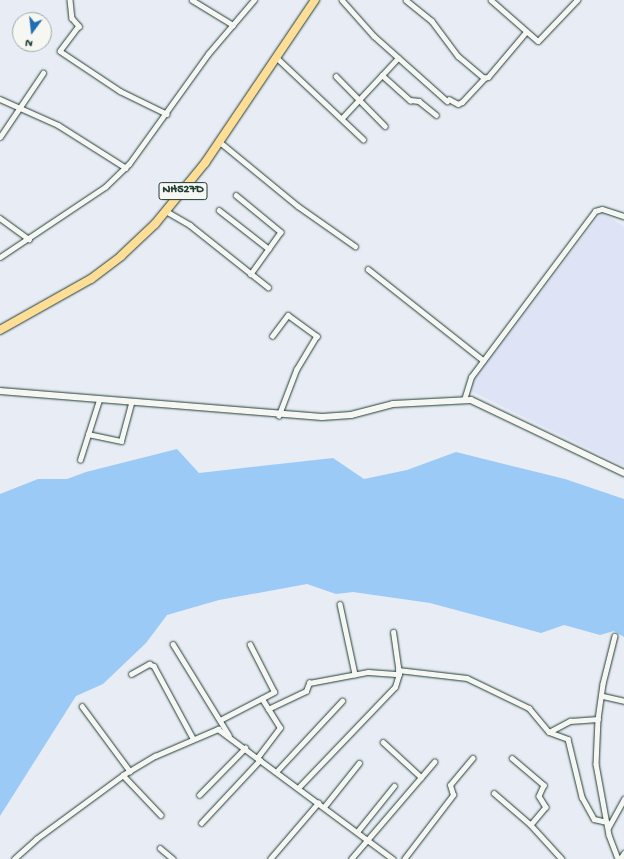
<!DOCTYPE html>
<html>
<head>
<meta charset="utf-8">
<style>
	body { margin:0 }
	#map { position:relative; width:624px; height:859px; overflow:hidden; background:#e8ecf4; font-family:"Gochi Hand",sans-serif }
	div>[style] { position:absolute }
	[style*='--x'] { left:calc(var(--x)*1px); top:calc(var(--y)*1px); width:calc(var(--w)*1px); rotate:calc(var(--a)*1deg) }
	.built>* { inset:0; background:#dee4f6 }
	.water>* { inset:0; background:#9ccaf7 }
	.roads { filter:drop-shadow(0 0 1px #1f3d34) drop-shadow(0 0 1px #1f3d34) }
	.street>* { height:4.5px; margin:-2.25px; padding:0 2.25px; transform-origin:2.25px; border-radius:2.25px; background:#f6f6f2 }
	.secondary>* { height:6px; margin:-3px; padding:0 3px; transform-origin:3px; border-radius:3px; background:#f6f6f2 }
	.highway>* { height:8px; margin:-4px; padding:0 4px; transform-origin:4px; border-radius:4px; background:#fedd96 }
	span { translate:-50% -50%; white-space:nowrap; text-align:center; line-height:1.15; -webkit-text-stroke:4px #f6f6f2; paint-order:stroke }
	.shield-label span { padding:1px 3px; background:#f6f6f2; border:1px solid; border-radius:3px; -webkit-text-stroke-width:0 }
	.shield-label { font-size:12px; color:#1f3d34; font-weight:700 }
	.north { position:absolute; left:12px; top:12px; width:40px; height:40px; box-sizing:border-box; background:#f6f6f2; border:1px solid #a0aca6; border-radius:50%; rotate:195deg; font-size:11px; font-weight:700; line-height:16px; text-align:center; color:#1f3d34 }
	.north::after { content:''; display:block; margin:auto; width:14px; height:18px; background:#1f6fb2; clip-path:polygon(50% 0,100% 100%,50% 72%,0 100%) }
</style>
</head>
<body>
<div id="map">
	<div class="built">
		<div style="clip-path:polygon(602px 212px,624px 227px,624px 466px,471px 391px,471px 383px)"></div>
	</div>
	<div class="water">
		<div style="clip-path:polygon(177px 449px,199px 473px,333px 458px,364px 479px,407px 470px,456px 452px,565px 479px,624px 499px,624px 637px,614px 631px,600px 635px,564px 625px,541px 633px,430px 603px,353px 592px,336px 594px,307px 584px,219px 600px,167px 615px,146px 643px,103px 684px,76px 696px,0 816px,0 494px,38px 479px,67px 479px,86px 472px)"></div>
	</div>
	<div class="roads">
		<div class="street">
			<div style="--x:70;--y:0;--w:18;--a:84"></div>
			<div style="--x:72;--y:18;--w:11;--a:49"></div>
			<div style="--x:79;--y:26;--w:31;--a:127"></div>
			<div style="--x:60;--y:51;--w:72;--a:33.7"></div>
			<div style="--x:120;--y:91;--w:52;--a:26.1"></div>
			<div style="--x:192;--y:0;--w:48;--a:31.4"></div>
			<div style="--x:342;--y:0;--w:48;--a:48.4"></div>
			<div style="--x:374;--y:36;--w:98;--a:41.7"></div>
			<div style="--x:406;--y:0;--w:33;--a:39"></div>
			<div style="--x:432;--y:21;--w:44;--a:53.4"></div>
			<div style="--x:458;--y:56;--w:34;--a:40"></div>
			<div style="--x:484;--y:78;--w:4;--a:-14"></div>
			<div style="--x:488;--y:77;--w:59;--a:-49.8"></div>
			<div style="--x:491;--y:0;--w:62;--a:41.1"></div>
			<div style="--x:538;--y:41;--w:57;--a:-46.4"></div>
			<div style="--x:276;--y:57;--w:120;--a:43.3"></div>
			<div style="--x:382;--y:75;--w:38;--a:42"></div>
			<div style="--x:410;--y:100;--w:9;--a:6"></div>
			<div style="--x:419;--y:101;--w:22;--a:39"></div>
			<div style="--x:336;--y:76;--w:70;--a:45.6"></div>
			<div style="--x:0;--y:99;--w:64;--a:24.1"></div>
			<div style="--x:58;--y:125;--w:80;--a:32.3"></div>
			<div style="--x:449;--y:99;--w:10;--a:29"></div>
			<div style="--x:458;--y:104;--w:4;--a:-27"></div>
			<div style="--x:462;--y:102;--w:33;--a:-47"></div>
			<div style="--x:342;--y:118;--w:82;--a:-47"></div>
			<div style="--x:0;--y:137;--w:77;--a:-56.1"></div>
			<div style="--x:220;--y:142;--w:101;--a:39.4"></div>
			<div style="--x:298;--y:206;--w:70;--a:35.1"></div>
			<div style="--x:236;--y:195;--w:58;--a:39.4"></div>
			<div style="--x:281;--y:232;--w:52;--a:125.5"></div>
			<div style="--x:219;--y:210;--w:63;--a:38"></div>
			<div style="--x:166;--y:211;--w:28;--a:30"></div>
			<div style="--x:190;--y:225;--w:100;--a:38.5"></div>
			<div style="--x:0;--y:218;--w:36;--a:36"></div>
			<div style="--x:0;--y:257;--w:126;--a:-33.7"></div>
			<div style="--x:105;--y:187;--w:33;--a:-44"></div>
			<div style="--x:129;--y:164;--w:135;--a:-54.3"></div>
			<div style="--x:208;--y:54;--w:71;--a:-49.6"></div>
			<div style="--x:368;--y:269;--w:147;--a:38.4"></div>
			<div style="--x:272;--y:336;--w:26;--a:-53"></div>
			<div style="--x:288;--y:315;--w:36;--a:36"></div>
			<div style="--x:317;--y:336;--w:39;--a:121"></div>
			<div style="--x:297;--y:369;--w:50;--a:111"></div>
			<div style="--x:464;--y:400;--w:24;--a:-73"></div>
			<div style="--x:471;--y:377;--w:207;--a:-53.2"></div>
			<div style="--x:595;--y:211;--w:7;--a:-16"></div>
			<div style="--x:602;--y:209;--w:23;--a:18"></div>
			<div style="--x:88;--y:434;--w:34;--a:12"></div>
			<div style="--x:121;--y:441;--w:39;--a:-75"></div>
			<div style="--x:80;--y:460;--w:63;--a:-72.4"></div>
			<div style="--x:340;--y:604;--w:72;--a:77.9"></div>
			<div style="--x:615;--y:636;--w:49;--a:104"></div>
			<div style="--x:603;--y:684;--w:35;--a:98"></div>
			<div style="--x:598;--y:719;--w:45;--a:92.5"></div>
			<div style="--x:596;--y:764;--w:72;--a:79.6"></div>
			<div style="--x:609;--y:835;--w:26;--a:69"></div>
			<div style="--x:173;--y:644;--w:107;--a:58.4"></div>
			<div style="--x:398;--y:670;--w:69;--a:6.6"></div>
			<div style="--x:467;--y:678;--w:69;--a:25.8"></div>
			<div style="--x:529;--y:708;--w:31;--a:50"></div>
			<div style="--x:549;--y:732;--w:20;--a:20"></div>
			<div style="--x:568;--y:739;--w:60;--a:76.4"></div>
			<div style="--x:582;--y:797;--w:25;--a:61"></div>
			<div style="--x:594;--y:819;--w:13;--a:13"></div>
			<div style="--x:131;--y:674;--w:21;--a:-29"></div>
			<div style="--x:149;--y:664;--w:5;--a:22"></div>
			<div style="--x:154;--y:666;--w:82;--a:61.6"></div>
			<div style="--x:603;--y:696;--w:22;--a:13"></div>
			<div style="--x:82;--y:706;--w:81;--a:53.6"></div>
			<div style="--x:268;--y:709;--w:42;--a:-25.3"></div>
			<div style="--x:306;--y:691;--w:9;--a:-69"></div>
			<div style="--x:309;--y:683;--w:60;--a:-10.6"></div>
			<div style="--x:368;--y:672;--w:31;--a:4"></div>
			<div style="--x:220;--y:720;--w:61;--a:-27.4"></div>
			<div style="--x:274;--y:692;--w:53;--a:-117.1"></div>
			<div style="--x:549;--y:732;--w:24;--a:-28"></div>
			<div style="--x:570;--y:721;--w:28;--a:-4"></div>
			<div style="--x:383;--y:742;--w:52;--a:42.6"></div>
			<div style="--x:257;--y:758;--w:38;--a:-53"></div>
			<div style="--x:280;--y:728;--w:34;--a:-122"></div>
			<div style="--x:512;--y:758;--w:42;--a:40.2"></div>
			<div style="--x:544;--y:785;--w:12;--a:114"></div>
			<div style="--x:539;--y:796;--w:13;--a:58"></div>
			<div style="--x:546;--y:807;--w:23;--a:130"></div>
			<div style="--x:276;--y:772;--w:97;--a:-47.1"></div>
			<div style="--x:123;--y:775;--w:55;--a:46.5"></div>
			<div style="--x:298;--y:788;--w:140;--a:-46.2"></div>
			<div style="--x:395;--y:687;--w:14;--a:-73"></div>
			<div style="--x:399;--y:674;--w:42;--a:-98.1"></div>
			<div style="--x:494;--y:793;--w:48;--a:40.7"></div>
			<div style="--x:530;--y:824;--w:47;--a:47.6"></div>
			<div style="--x:199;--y:795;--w:66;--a:-45.6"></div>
			<div style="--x:324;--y:807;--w:56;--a:-51.5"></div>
			<div style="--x:201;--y:823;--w:86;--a:-46.9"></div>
			<div style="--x:608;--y:828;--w:33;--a:-61"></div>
			<div style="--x:357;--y:832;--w:59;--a:-51.2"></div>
			<div style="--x:160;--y:848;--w:17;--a:40"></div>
			<div style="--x:14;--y:859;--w:30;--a:-42"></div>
			<div style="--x:36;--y:839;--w:108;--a:-36.3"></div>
			<div style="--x:123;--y:775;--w:37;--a:-31"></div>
			<div style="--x:155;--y:756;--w:69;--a:-23.2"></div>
			<div style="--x:218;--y:729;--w:218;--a:36.6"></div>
			<div style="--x:270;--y:859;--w:74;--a:-49.4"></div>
			<div style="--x:351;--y:859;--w:128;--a:-49.4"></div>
			<div style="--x:404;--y:859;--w:81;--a:-52.6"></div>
			<div style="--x:453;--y:795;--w:10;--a:-107"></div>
			<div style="--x:450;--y:785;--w:35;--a:-50"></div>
			<div style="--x:620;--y:859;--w:7;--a:-56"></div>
		</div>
		<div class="secondary">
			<div style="--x:0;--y:391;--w:323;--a:4.6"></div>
			<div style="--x:322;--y:417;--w:29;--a:-4"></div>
			<div style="--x:351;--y:415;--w:43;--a:-14.7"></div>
			<div style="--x:393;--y:404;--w:78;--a:-2.9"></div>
			<div style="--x:471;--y:400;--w:170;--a:25.5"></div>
		</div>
		<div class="highway">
			<div style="--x:0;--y:330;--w:104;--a:-29.3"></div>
			<div style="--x:91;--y:279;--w:38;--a:-37"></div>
			<div style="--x:121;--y:256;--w:47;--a:-43.3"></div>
			<div style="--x:155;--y:224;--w:79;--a:-50.7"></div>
			<div style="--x:205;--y:163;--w:197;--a:-56"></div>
		</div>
	</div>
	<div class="shield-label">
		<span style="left:183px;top:191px">NH527D</span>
	</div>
	<div class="north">N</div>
</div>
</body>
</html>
